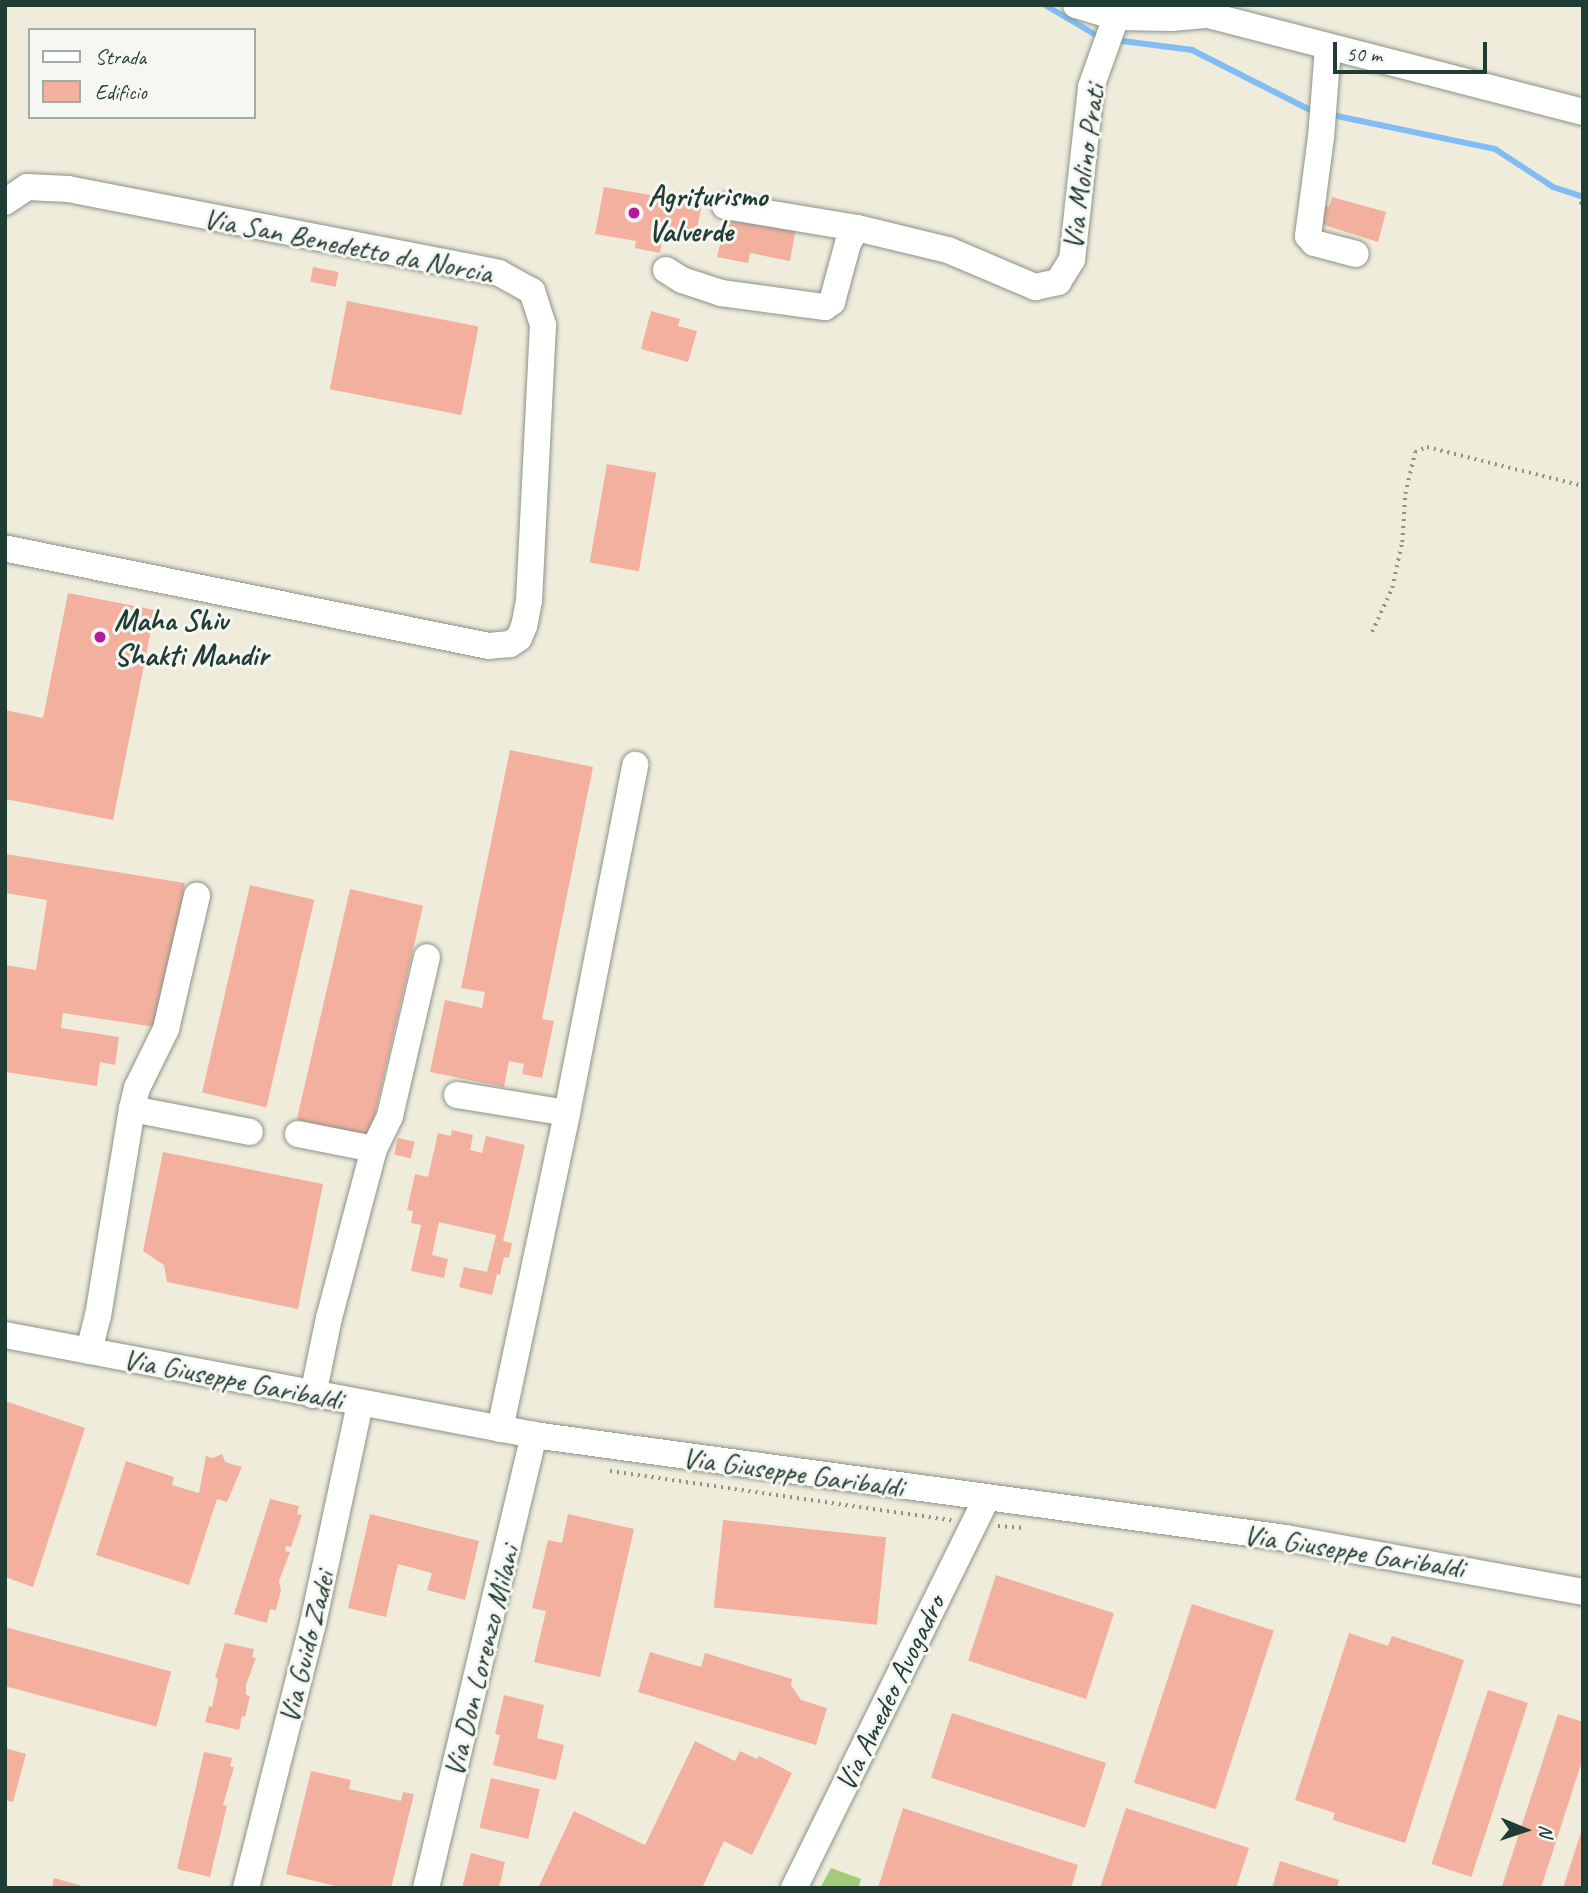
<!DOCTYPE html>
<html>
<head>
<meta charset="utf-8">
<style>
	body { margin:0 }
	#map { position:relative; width:1588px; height:1893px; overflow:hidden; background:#f0ecdb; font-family:Caveat,sans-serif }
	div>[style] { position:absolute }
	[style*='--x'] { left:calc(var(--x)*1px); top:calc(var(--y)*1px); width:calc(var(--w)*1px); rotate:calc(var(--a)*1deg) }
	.green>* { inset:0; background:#a2cc79 }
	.stream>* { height:6px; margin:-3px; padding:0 3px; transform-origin:3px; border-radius:3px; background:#81bdf4 }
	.building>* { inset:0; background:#f3b09f; transform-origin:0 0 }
	.path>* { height:3.5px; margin-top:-1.75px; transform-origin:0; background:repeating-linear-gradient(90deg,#889488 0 2px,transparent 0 7px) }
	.roads { filter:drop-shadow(0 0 2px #889488) drop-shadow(0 0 2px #889488) }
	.minor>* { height:26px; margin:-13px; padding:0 13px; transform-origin:13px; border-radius:13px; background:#fff }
	.dots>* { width:19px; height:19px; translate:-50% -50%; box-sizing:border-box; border:4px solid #f6f6f2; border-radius:50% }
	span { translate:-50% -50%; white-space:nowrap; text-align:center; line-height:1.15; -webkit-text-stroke:6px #f6f6f2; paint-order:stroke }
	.street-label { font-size:30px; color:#1f3d34 }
	.poi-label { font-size:30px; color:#1f3d34; font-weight:700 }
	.left { translate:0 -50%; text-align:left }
	.frame { position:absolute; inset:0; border:7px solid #1f3d34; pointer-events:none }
	.legend { position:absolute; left:28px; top:28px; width:228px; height:91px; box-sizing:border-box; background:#f6f6f2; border:2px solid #a0aca6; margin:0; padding:9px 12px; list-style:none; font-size:21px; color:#1f3d34 }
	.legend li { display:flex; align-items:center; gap:14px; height:35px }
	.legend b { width:35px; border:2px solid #a0aca6 }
	.north { position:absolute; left:1490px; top:1795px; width:70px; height:70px; -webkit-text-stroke:5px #f6f6f2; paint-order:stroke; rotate:92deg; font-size:19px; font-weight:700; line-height:28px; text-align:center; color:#1f3d34 }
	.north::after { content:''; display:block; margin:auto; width:24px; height:32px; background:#1f3d34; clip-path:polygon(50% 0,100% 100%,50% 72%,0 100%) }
	.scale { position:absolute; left:1333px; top:42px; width:154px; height:32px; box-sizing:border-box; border:4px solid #1f3d34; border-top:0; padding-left:9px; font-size:21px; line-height:24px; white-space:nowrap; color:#1f3d34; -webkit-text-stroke:5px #f6f6f2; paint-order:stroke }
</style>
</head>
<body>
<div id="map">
	<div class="green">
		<div style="clip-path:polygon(831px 1868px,861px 1879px,858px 1888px,820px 1888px)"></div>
	</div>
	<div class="stream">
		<div style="--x:1045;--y:5;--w:65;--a:30.5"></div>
		<div style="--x:1115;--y:40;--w:78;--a:7.4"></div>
		<div style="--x:1192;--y:50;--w:137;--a:26.9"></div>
		<div style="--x:1332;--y:115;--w:167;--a:11.8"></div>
		<div style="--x:1495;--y:149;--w:69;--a:33.2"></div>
		<div style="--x:1553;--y:187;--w:32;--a:18"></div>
	</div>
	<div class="building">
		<div style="clip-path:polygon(604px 187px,702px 204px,696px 234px,664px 228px,660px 253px,635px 248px,636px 241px,595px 234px)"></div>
		<div style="clip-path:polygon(1332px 197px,1386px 212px,1378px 242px,1318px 223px,1323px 205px,1329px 207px)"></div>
		<div style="clip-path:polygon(727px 215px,796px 228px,790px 261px,750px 253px,748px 263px,717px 257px)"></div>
		<div style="left:313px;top:267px;width:26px;height:15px;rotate:11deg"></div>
		<div style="left:347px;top:301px;width:134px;height:90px;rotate:11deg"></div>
		<div style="clip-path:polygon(651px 311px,680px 319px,678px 326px,697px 331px,688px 362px,641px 349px)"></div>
		<div style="left:607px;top:464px;width:50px;height:100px;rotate:10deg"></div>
		<div style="clip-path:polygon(68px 593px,155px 610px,113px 820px,5px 799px,5px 710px,43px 718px)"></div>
		<div style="clip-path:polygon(510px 750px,593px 767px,542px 1019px,554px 1021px,542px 1078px,522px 1074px,524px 1064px,509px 1061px,504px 1087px,430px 1072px,445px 1000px,482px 1008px,485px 992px,461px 988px)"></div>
		<div style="clip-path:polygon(5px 854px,185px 883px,162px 1028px,63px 1013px,61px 1028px,119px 1037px,115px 1065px,100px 1062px,97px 1086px,5px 1072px,5px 965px,36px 970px,47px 900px,5px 893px)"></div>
		<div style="left:250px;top:885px;width:66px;height:213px;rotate:13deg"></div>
		<div style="left:350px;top:889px;width:75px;height:237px;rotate:13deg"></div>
		<div style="clip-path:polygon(452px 1130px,473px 1135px,470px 1150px,482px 1153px,486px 1136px,525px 1145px,503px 1241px,512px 1243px,509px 1258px,504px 1257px,500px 1275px,497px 1274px,492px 1295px,459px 1287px,464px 1267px,487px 1272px,496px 1235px,439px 1222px,432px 1255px,448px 1259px,444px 1278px,411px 1271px,421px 1225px,411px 1223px,413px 1211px,407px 1210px,415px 1174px,428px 1177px,438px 1133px,451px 1136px)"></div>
		<div style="left:398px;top:1138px;width:17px;height:17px;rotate:13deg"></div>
		<div style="clip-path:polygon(163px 1152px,323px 1184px,298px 1309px,167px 1282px,164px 1265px,143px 1251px)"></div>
		<div style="clip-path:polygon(5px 1401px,85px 1428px,33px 1587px,5px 1577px)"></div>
		<div style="clip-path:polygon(222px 1454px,225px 1462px,242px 1467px,227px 1502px,217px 1499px,189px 1585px,96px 1555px,126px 1461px,174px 1477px,172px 1485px,199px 1493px,206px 1456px,213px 1458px)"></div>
		<div style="clip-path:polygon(270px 1499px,299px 1506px,297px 1514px,302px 1515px,291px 1547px,286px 1546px,285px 1551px,290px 1552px,279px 1581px,281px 1590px,276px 1610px,270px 1609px,267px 1623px,234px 1614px)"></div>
		<div style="clip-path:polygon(370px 1514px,479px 1541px,465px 1600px,427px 1590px,432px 1573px,398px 1564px,386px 1617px,348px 1608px)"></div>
		<div style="clip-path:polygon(568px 1514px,634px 1529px,600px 1677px,534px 1662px,546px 1611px,532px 1608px,548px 1540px,562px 1543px)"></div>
		<div style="left:723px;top:1520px;width:164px;height:88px;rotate:6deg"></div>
		<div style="left:996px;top:1575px;width:124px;height:90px;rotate:18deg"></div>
		<div style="left:1192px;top:1604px;width:86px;height:188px;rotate:18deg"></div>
		<div style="left:5px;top:1627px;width:172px;height:57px;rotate:15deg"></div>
		<div style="clip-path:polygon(1349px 1633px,1388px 1646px,1392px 1636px,1464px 1660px,1405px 1843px,1333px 1820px,1335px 1813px,1295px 1800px)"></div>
		<div style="clip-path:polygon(225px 1643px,254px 1649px,252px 1657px,256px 1658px,246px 1685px,246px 1695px,250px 1696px,245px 1717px,242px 1716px,239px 1730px,205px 1722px,209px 1706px,212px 1707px,218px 1679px,215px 1678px)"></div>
		<div style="clip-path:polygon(650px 1652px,701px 1667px,705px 1653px,792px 1679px,791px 1685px,801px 1700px,827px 1708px,816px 1745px,638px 1692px)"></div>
		<div style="left:1488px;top:1690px;width:42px;height:183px;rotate:18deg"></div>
		<div style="clip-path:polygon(504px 1695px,544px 1705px,537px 1738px,564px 1745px,556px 1780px,493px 1765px,500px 1735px,495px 1734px)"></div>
		<div style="left:952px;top:1713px;width:162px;height:68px;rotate:18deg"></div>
		<div style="clip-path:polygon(1558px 1714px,1583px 1722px,1583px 1758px,1541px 1888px,1508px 1888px,1502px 1886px)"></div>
		<div style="clip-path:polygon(695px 1741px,735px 1761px,740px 1751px,757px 1759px,759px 1756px,792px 1773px,752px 1855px,724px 1841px,702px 1888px,538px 1888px,574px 1811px,645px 1845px)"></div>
		<div style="clip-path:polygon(5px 1748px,26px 1754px,13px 1802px,5px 1800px)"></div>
		<div style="clip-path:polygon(204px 1752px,232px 1758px,230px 1766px,234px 1767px,223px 1805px,227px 1806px,210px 1877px,177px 1869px)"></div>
		<div style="clip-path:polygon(311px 1771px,351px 1780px,349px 1789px,401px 1801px,403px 1792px,414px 1794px,391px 1888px,343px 1888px,286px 1874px)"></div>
		<div style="left:491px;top:1778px;width:50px;height:51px;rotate:13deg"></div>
		<div style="clip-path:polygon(903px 1808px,1078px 1865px,1071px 1888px,878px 1888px)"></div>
		<div style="clip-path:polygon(1126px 1808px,1249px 1848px,1236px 1888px,1100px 1888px)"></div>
		<div style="clip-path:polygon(1582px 1829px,1583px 1888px,1563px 1888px)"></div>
		<div style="clip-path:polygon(471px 1853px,505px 1862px,499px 1888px,462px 1888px)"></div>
		<div style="clip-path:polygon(1280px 1861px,1339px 1880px,1337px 1888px,1272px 1888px)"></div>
		<div style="clip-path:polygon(54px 1878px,86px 1887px,86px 1888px,52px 1888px)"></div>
	</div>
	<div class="path">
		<div style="--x:1580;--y:202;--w:4;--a:34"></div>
		<div style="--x:1372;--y:632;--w:48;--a:-65.6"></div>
		<div style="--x:1392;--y:588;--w:47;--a:-77.7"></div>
		<div style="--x:1402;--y:542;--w:48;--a:-86.4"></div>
		<div style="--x:1405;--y:494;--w:43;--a:-76.6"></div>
		<div style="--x:1415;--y:452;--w:13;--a:-23"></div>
		<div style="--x:1427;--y:447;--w:161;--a:14"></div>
		<div style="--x:610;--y:1471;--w:345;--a:8.2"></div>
		<div style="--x:998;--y:1526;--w:27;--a:4"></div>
	</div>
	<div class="roads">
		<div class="minor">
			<div style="--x:1076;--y:5;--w:42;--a:16.7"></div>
			<div style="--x:1116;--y:17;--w:56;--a:1"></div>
			<div style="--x:1172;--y:18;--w:36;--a:-5"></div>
			<div style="--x:1208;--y:15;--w:387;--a:14.5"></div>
			<div style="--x:1328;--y:47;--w:90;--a:94.4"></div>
			<div style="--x:1321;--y:137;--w:100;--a:97.5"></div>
			<div style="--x:1308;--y:236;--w:9;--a:49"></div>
			<div style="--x:1314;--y:243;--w:43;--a:14.7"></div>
			<div style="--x:5;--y:202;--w:27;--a:-34"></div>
			<div style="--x:27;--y:187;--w:41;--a:2.8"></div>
			<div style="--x:68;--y:189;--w:439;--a:11"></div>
			<div style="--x:499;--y:273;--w:38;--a:29"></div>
			<div style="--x:532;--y:291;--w:36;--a:72"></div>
			<div style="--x:543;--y:325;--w:276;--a:92.9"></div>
			<div style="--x:529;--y:601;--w:25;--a:101"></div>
			<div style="--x:524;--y:626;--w:13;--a:113"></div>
			<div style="--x:519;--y:638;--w:11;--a:146"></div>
			<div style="--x:510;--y:644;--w:21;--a:175"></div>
			<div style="--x:489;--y:646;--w:494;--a:-168.6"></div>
			<div style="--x:725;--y:206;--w:134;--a:9.5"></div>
			<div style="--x:857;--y:228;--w:94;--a:13.6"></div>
			<div style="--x:948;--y:250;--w:95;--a:23"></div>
			<div style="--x:1035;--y:287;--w:24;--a:-12"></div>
			<div style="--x:1058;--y:282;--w:26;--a:-58"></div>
			<div style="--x:1072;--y:260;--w:174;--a:-83.7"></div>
			<div style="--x:1091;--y:87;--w:74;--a:-70.3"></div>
			<div style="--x:666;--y:270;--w:19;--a:32"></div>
			<div style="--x:682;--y:280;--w:41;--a:18.4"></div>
			<div style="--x:721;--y:293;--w:105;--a:7.7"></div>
			<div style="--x:825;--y:307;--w:9;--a:-36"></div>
			<div style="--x:832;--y:302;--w:61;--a:-74.8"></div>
			<div style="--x:848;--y:243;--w:17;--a:-59"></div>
			<div style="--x:457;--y:1095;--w:111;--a:9.3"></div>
			<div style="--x:132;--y:1109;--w:22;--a:-77"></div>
			<div style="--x:137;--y:1088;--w:66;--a:-63.8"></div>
			<div style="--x:166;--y:1029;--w:137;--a:-76.9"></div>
			<div style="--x:298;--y:1134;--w:77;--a:11.2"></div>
			<div style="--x:5;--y:1335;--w:538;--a:10.7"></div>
			<div style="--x:534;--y:1435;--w:759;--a:7.8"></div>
			<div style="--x:1286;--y:1538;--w:302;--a:10.3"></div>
			<div style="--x:89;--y:1351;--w:36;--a:-76"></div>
			<div style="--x:98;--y:1316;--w:210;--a:-80.7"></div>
			<div style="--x:132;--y:1109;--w:120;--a:11"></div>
			<div style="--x:313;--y:1395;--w:79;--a:-78.3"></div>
			<div style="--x:329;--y:1318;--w:175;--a:-75.1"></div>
			<div style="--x:374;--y:1149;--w:37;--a:-64"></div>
			<div style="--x:390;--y:1116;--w:163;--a:-76.9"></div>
			<div style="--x:500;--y:1429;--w:323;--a:-78"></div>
			<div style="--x:567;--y:1113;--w:355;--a:-78.9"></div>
			<div style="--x:246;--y:1888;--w:273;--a:-75.8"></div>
			<div style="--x:313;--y:1623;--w:224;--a:-77.9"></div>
			<div style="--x:426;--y:1888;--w:466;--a:-76.6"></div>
			<div style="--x:794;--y:1888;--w:435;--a:-63.7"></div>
		</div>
	</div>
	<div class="dots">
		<div style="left:634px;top:213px;background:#b5179e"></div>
		<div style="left:100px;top:637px;background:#b5179e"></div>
	</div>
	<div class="street-label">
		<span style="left:1083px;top:167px;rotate:-82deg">Via Molino Prati</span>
		<span style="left:348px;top:245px;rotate:11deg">Via San Benedetto da Norcia</span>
		<span style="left:233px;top:1379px;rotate:11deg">Via Giuseppe Garibaldi</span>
		<span style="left:793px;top:1472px;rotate:8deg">Via Giuseppe Garibaldi</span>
		<span style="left:1354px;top:1551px;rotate:9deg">Via Giuseppe Garibaldi</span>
		<span style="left:306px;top:1647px;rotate:-76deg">Via Guido Zadei</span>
		<span style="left:481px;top:1661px;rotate:-76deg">Via Don Lorenzo Milani</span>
		<span style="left:890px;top:1693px;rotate:-64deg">Via Amedeo Avogadro</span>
	</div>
	<div class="poi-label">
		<span class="left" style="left:648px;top:213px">Agriturismo<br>Valverde</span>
		<span class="left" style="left:114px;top:637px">Maha Shiv<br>Shakti Mandir</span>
	</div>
	<div class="frame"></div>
	<ul class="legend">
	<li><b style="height:9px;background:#fff"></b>Strada</li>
	<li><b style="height:19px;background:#f3b09f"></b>Edificio</li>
	</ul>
	<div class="north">N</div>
	<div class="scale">50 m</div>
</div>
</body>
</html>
